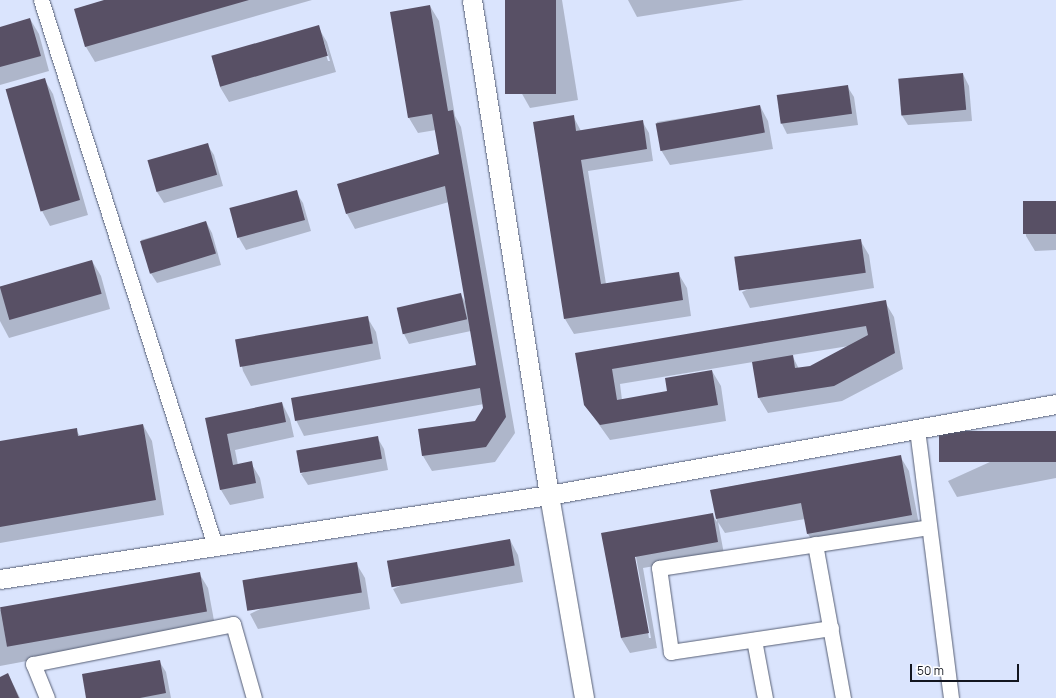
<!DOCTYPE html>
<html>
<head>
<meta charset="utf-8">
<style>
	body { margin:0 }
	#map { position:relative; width:1056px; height:698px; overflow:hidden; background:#dae4fd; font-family:Manrope,sans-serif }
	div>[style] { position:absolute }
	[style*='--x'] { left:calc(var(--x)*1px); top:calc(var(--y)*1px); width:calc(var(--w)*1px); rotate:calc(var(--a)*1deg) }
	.shadow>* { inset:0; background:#0003 }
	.building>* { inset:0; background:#585065; transform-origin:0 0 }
	.roads { filter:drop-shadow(0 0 1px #565e74) drop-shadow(0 0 1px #565e74) }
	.minor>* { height:15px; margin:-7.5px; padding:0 7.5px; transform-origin:7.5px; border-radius:7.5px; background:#fff }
	.tertiary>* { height:19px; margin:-9.5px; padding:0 9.5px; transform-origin:9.5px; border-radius:9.5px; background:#fff }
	span { translate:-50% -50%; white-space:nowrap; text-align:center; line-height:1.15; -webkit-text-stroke:4px #fff; paint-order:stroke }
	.scale { position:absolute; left:910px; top:664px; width:109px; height:18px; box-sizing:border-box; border:2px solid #13161f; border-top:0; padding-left:5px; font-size:12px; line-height:14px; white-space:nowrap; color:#13161f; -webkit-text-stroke:3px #fff; paint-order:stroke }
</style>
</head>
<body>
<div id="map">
	<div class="shadow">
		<div style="clip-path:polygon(107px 0,312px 0,95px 62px,86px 47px,75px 9px)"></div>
		<div style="clip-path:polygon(506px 0,562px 0,578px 100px,530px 108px,521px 92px)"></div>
		<div style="clip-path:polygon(628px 0,744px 0,637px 17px)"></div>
		<div style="clip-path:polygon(430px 6px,439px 21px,455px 116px,461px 127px,515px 433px,495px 462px,432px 471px,423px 456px,419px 430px,475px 422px,484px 409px,484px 404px,304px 436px,296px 420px,477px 366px,471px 331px,409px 344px,403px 332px,461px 295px,466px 303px,449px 202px,355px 229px,347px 214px,338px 184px,440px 155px,436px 130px,418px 133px,409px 118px)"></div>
		<div style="clip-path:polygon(30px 19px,39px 34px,49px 71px,0 85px,0 28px)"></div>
		<div style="clip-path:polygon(evenodd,318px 27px,327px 42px,336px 72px,229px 102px,220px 87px,212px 57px,318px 27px,322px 42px,324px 42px,330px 61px,328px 61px,322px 42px)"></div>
		<div style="clip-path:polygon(963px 74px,969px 86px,972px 121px,908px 125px,901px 114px,899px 79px)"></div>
		<div style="clip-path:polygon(44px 79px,53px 94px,88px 215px,50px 226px,42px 211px)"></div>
		<div style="clip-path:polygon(847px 86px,854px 97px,858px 125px,787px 134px,781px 122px)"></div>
		<div style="clip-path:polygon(760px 106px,768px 121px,773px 149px,670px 165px,661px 150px,657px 122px)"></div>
		<div style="clip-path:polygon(573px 116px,581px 131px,642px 121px,649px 133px,653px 161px,588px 171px,606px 284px,678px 273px,687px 288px,691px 316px,574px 334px,565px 319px,534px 123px)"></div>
		<div style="clip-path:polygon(207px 144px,214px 155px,223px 186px,164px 203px,157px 192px)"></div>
		<div style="clip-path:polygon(296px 192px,303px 203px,311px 231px,246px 250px,239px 238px)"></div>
		<div style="clip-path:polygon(1056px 202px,1056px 250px,1035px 251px,1026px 236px,1024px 204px)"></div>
		<div style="clip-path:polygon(206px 222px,212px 233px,221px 265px,157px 283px,150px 272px,141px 240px)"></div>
		<div style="clip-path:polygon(860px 240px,869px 255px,874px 288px,750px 308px,742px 292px)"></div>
		<div style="clip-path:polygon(92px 261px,101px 276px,110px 309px,9px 338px,0 321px,0 287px)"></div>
		<div style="clip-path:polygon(evenodd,885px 302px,894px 317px,903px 369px,842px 401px,768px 413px,759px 398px,753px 362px,620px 384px,622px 400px,668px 392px,712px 371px,721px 386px,726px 421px,610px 440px,585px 405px,576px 354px,885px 302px,849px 346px,810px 367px,799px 369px,792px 355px,849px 346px)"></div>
		<div style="clip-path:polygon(367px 317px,376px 332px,381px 359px,251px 386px,243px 371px,237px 344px)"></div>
		<div style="clip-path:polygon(282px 403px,290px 419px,294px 437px,235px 450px,238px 465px,251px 463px,260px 478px,264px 498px,230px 505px,221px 490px,206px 419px)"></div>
		<div style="clip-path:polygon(143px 425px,152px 441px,164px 515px,0 543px,0 442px,76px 430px,80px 436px)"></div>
		<div style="clip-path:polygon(1056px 432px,1056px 478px,957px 497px,948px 481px)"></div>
		<div style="clip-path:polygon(377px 437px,384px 449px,388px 470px,308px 485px,301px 474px)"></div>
		<div style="clip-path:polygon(evenodd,900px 456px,909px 471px,920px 530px,817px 549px,808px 534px,805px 519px,725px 533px,718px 522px,724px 554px,643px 568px,657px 648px,630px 653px,621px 638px,602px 534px,712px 514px,717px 522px,712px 490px,900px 456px,634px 555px,636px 557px,651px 638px,649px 638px,634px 555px)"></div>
		<div style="clip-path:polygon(510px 540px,518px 555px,523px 582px,401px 604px,393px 589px)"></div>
		<div style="clip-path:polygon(356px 563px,365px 578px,370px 609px,258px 629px,250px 614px)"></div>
		<div style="clip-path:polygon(199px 573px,208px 588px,215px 626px,0 666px,0 610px)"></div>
		<div style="clip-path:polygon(159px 661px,166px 672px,171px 698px,87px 698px)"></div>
		<div style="clip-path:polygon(8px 674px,20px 698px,0 698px,0 678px)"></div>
	</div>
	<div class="building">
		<div style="clip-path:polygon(104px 0,249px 0,85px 47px,74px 9px)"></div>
		<div style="left:505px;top:0;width:51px;height:94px"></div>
		<div style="clip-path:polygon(430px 5px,448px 111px,453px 110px,506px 417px,486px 447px,422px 456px,418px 429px,475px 421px,483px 408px,480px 388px,295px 421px,291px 398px,476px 365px,445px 186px,346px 214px,337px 184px,439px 154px,432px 114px,408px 118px,390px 12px)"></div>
		<div style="clip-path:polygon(30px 18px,41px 56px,0 67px,0 27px)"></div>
		<div style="left:319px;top:25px;width:32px;height:112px;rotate:74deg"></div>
		<div style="left:963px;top:73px;width:37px;height:65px;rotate:85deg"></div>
		<div style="left:45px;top:78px;width:127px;height:41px;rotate:74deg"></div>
		<div style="left:848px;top:85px;width:29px;height:72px;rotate:82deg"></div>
		<div style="left:760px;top:105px;width:28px;height:106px;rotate:80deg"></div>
		<div style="clip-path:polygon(574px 115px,576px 131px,643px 120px,647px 149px,581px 160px,601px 284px,679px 272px,683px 300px,564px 319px,533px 122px)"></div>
		<div style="left:208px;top:143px;width:33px;height:63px;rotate:74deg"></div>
		<div style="left:297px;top:190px;width:31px;height:70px;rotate:75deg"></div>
		<div style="left:1056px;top:201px;width:33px;height:33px;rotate:90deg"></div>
		<div style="left:206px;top:221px;width:34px;height:69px;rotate:73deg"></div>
		<div style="left:861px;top:239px;width:34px;height:128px;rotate:82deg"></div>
		<div style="left:92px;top:260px;width:35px;height:96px;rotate:74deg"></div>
		<div style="left:461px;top:293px;width:27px;height:66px;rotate:77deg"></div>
		<div style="clip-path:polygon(886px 300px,895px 353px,834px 386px,758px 398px,752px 362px,793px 355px,795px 368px,810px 366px,868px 335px,866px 326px,612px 369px,617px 400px,667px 391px,665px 378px,712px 370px,718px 405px,600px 425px,584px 405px,575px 353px)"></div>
		<div style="left:368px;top:316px;width:28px;height:135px;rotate:80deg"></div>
		<div style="clip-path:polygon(282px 402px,286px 422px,227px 434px,233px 465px,252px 461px,256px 483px,220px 490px,205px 418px)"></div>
		<div style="clip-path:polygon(143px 424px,156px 500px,0 527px,0 441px,77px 428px,78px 436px)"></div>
		<div style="left:1056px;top:431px;width:31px;height:117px;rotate:90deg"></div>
		<div style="left:378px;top:436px;width:23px;height:83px;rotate:80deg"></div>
		<div style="clip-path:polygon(901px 455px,912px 515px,807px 534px,801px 503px,716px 519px,710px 490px)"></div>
		<div style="clip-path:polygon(713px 513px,718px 542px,635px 557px,649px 633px,621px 638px,601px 533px)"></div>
		<div style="left:510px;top:539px;width:27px;height:125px;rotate:80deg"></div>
		<div style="left:357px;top:562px;width:31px;height:116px;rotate:81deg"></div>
		<div style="left:200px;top:572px;width:40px;height:203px;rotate:80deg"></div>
		<div style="clip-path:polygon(160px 660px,166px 693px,140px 698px,86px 698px,82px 674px)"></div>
		<div style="clip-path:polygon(8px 673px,19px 698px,0 698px,0 677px)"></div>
	</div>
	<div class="roads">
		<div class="minor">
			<div style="--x:41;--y:0;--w:573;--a:72.32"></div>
			<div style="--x:917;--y:429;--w:271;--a:82.8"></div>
			<div style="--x:815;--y:544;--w:157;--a:79.7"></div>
			<div style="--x:831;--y:628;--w:162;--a:171.5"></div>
			<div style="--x:671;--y:652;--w:85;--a:-98.1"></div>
			<div style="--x:659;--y:568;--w:273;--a:-8.6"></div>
			<div style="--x:754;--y:640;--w:59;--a:79.3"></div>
			<div style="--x:47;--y:698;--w:37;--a:-112"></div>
			<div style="--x:33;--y:664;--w:204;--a:-11.3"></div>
			<div style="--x:233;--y:624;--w:77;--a:74.2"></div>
		</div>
		<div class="tertiary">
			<div style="--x:472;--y:0;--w:501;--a:81.16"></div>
			<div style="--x:549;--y:495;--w:206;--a:80.2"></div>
			<div style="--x:0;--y:579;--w:555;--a:-8.7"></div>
			<div style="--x:549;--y:495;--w:515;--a:-10.18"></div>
		</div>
	</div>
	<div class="scale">50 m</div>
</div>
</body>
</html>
